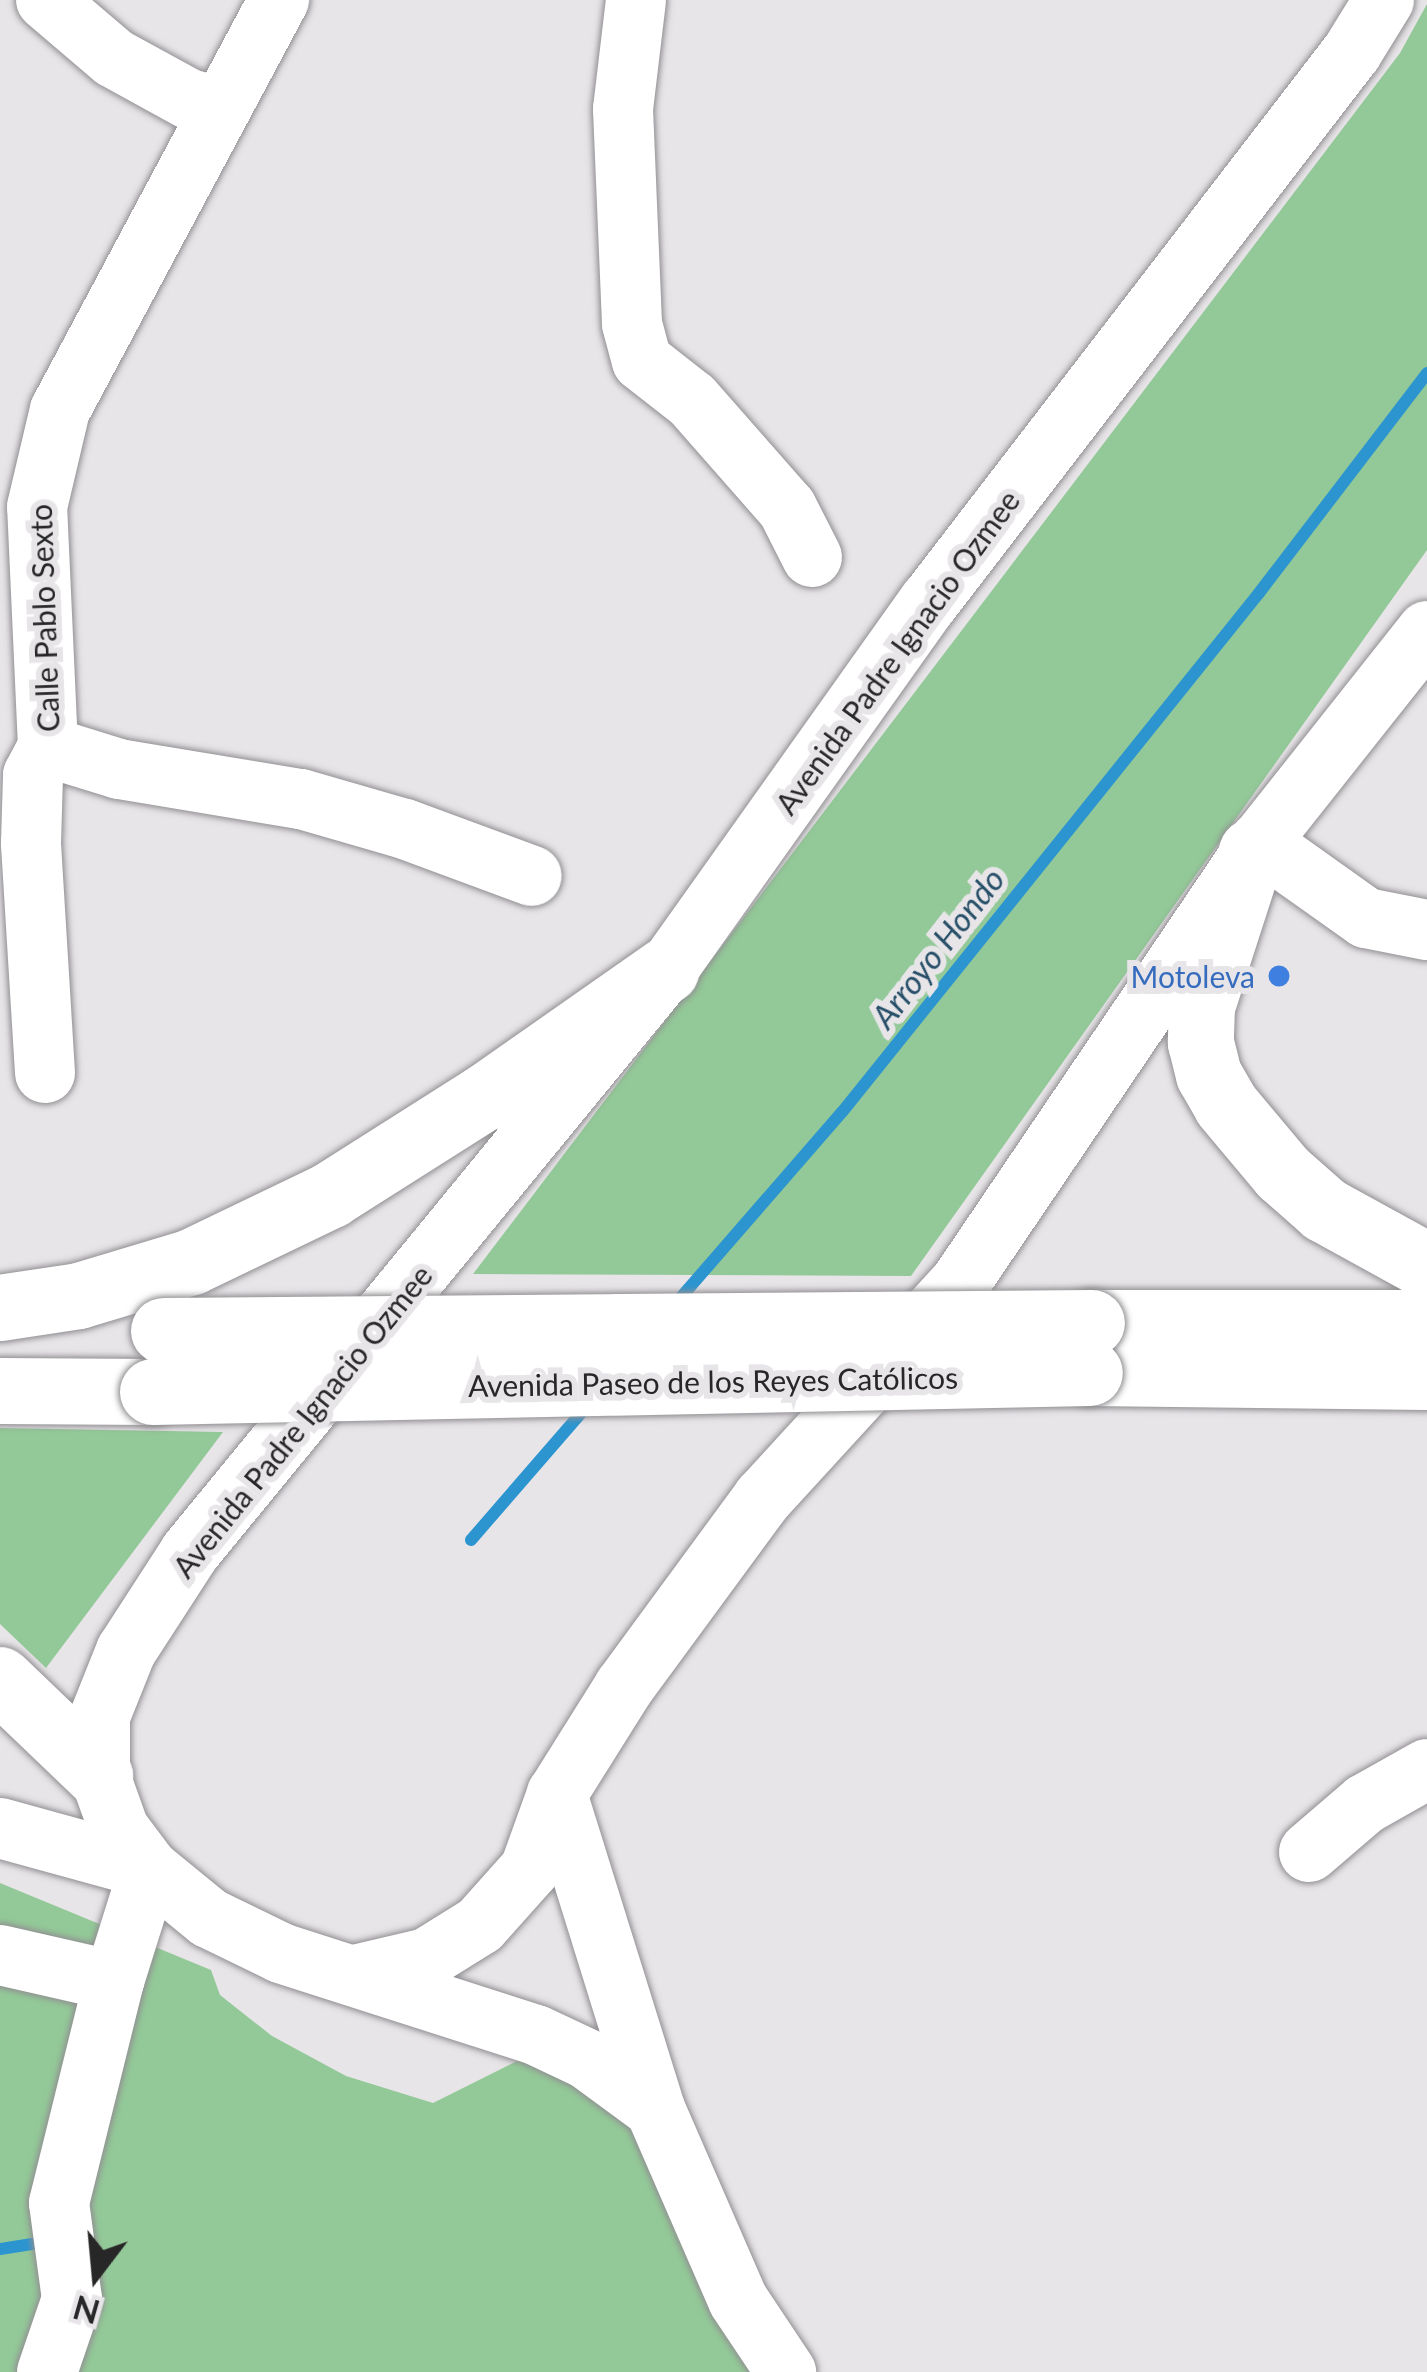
<!DOCTYPE html>
<html>
<head>
<meta charset="utf-8">
<style>
	body { margin:0 }
	#map { position:relative; width:1427px; height:2372px; overflow:hidden; background:#e8e5e9; font-family:Lato,sans-serif }
	div>[style] { position:absolute }
	[style*='--x'] { left:calc(var(--x)*1px); top:calc(var(--y)*1px); width:calc(var(--w)*1px); rotate:calc(var(--a)*1deg) }
	.green>* { inset:0; background:#93c998 }
	.stream>* { height:12px; margin:-6px; padding:0 6px; transform-origin:6px; border-radius:6px; background:#2c95cf }
	.roads { filter:drop-shadow(0 0 3px #918f92) drop-shadow(0 0 3px #918f92) }
	.minor>* { height:60px; margin:-30px; padding:0 30px; transform-origin:30px; border-radius:30px; background:#fff }
	.major>* { height:66px; margin:-33px; padding:0 33px; transform-origin:33px; border-radius:33px; background:#fff }
	.bridges { filter:drop-shadow(0 0 3px #918f92) drop-shadow(0 0 3px #918f92) }
	.major-bridge>* { height:66px; margin:-33px; padding:0 33px; transform-origin:33px; border-radius:33px; background:#fff }
	.dots>* { width:33px; height:33px; translate:-50% -50%; box-sizing:border-box; border:6px solid #e8e5e9; border-radius:50% }
	span { translate:-50% -50%; white-space:nowrap; text-align:center; line-height:1.15; -webkit-text-stroke:12px #e8e5e9; paint-order:stroke }
	.street-label { font-size:30px; color:#272728 }
	.shop-label { font-size:30px; color:#366cbe }
	.right { translate:-100% -50%; text-align:right }
	.water-label { font-size:33px; color:#264f68; font-style:italic }
	.north { position:absolute; left:36px; top:2216px; width:120px; height:120px; -webkit-text-stroke:9px #e8e5e9; paint-order:stroke; rotate:196deg; font-size:33px; font-weight:700; line-height:48px; text-align:center; color:#272728 }
	.north::after { content:''; display:block; margin:auto; width:42px; height:54px; background:#272728; clip-path:polygon(50% 0,100% 100%,50% 72%,0 100%) }
</style>
</head>
<body>
<div id="map">
	<div class="green">
		<div style="clip-path:polygon(1427px 4px,1427px 550px,911px 1276px,473px 1274px,1400px 53px)"></div>
		<div style="clip-path:polygon(0 1428px,223px 1432px,46px 1668px,0 1624px)"></div>
		<div style="clip-path:polygon(0 1883px,211px 1970px,220px 1995px,272px 2036px,346px 2076px,433px 2103px,517px 2061px,530px 2044px,655px 2109px,774px 2372px,0 2372px)"></div>
	</div>
	<div class="stream">
		<div style="--x:676;--y:1303;--w:254;--a:-49"></div>
		<div style="--x:843;--y:1111;--w:664;--a:-51.23"></div>
		<div style="--x:1259;--y:593;--w:277;--a:-52.6"></div>
		<div style="--x:471;--y:1540;--w:179;--a:-49.1"></div>
		<div style="--x:0;--y:2249;--w:45;--a:-9"></div>
	</div>
	<div class="roads">
		<div class="minor">
			<div style="--x:46;--y:0;--w:89;--a:40.5"></div>
			<div style="--x:114;--y:58;--w:85;--a:28.7"></div>
			<div style="--x:189;--y:99;--w:30;--a:14"></div>
			<div style="--x:636;--y:0;--w:110;--a:96.8"></div>
			<div style="--x:623;--y:109;--w:215;--a:87.6"></div>
			<div style="--x:632;--y:324;--w:38;--a:75"></div>
			<div style="--x:642;--y:361;--w:63;--a:38"></div>
			<div style="--x:692;--y:400;--w:144;--a:48.7"></div>
			<div style="--x:787;--y:508;--w:55;--a:63"></div>
			<div style="--x:48;--y:747;--w:74;--a:17.2"></div>
			<div style="--x:119;--y:769;--w:184;--a:9.4"></div>
			<div style="--x:301;--y:799;--w:108;--a:16.1"></div>
			<div style="--x:405;--y:829;--w:135;--a:20.3"></div>
			<div style="--x:1259;--y:842;--w:131;--a:35.4"></div>
			<div style="--x:1366;--y:918;--w:62;--a:11.1"></div>
			<div style="--x:45;--y:1073;--w:230;--a:-93.5"></div>
			<div style="--x:31;--y:843;--w:68;--a:-88.3"></div>
			<div style="--x:33;--y:775;--w:32;--a:-62"></div>
			<div style="--x:48;--y:747;--w:240;--a:-92.6"></div>
			<div style="--x:37;--y:507;--w:100;--a:-76.7"></div>
			<div style="--x:60;--y:410;--w:465;--a:-61.9"></div>
			<div style="--x:557;--y:1794;--w:330;--a:72.7"></div>
			<div style="--x:655;--y:2109;--w:208;--a:66.5"></div>
			<div style="--x:738;--y:2300;--w:87;--a:56.3"></div>
			<div style="--x:0;--y:1828;--w:155;--a:15.4"></div>
			<div style="--x:1309;--y:1852;--w:74;--a:-40.6"></div>
			<div style="--x:1365;--y:1804;--w:71;--a:-29.4"></div>
			<div style="--x:0;--y:1955;--w:117;--a:12.8"></div>
			<div style="--x:359;--y:1974;--w:70;--a:-13.2"></div>
			<div style="--x:427;--y:1958;--w:62;--a:-31.9"></div>
			<div style="--x:480;--y:1925;--w:75;--a:-48.2"></div>
			<div style="--x:530;--y:1869;--w:80;--a:-70.2"></div>
			<div style="--x:557;--y:1794;--w:126;--a:-57.9"></div>
			<div style="--x:624;--y:1687;--w:235;--a:-53.7"></div>
			<div style="--x:763;--y:1498;--w:292;--a:-47.5"></div>
			<div style="--x:960;--y:1283;--w:521;--a:-55.88"></div>
			<div style="--x:1252;--y:852;--w:282;--a:-51.6"></div>
			<div style="--x:655;--y:2109;--w:84;--a:-143.7"></div>
			<div style="--x:587;--y:2059;--w:56;--a:-154.8"></div>
			<div style="--x:536;--y:2035;--w:268;--a:-162.2"></div>
			<div style="--x:281;--y:1953;--w:80;--a:-154.1"></div>
			<div style="--x:209;--y:1918;--w:77;--a:-140.8"></div>
			<div style="--x:149;--y:1869;--w:50;--a:-126.9"></div>
			<div style="--x:119;--y:1829;--w:56;--a:-109.7"></div>
			<div style="--x:100;--y:1776;--w:60;--a:-90"></div>
			<div style="--x:100;--y:1716;--w:70;--a:-68.2"></div>
			<div style="--x:126;--y:1651;--w:118;--a:-57.1"></div>
			<div style="--x:190;--y:1552;--w:752;--a:-50.66"></div>
			<div style="--x:667;--y:970;--w:452;--a:-54.6"></div>
			<div style="--x:929;--y:602;--w:694;--a:-52.44"></div>
			<div style="--x:1352;--y:52;--w:61;--a:-58.4"></div>
			<div style="--x:47;--y:2372;--w:77;--a:-71.1"></div>
			<div style="--x:72;--y:2299;--w:97;--a:-97.7"></div>
			<div style="--x:59;--y:2203;--w:229;--a:-76.1"></div>
			<div style="--x:114;--y:1981;--w:117;--a:-72.6"></div>
		</div>
		<div class="major">
			<div style="--x:1252;--y:852;--w:163;--a:107.9"></div>
			<div style="--x:1202;--y:1007;--w:36;--a:92"></div>
			<div style="--x:1201;--y:1043;--w:33;--a:76"></div>
			<div style="--x:1209;--y:1075;--w:34;--a:60"></div>
			<div style="--x:1226;--y:1105;--w:89;--a:50"></div>
			<div style="--x:1283;--y:1173;--w:56;--a:41.4"></div>
			<div style="--x:1325;--y:1210;--w:116;--a:28.8"></div>
			<div style="--x:0;--y:1308;--w:80;--a:-8.6"></div>
			<div style="--x:79;--y:1296;--w:118;--a:-16.7"></div>
			<div style="--x:192;--y:1262;--w:154;--a:-25.7"></div>
			<div style="--x:331;--y:1195;--w:181;--a:-32.4"></div>
			<div style="--x:484;--y:1098;--w:223;--a:-35"></div>
			<div style="--x:1092;--y:1323;--w:335;--a:0"></div>
			<div style="--x:1090;--y:1373;--w:337;--a:0.7"></div>
			<div style="--x:0;--y:1391;--w:153;--a:0.4"></div>
			<div style="--x:0;--y:1680;--w:139;--a:43.8"></div>
		</div>
	</div>
	<div class="bridges">
		<div class="major-bridge">
			<div style="--x:164;--y:1331;--w:928;--a:-0.49"></div>
			<div style="--x:153;--y:1392;--w:937;--a:-1.16"></div>
		</div>
	</div>
	<div class="dots">
		<div style="left:1279px;top:976px;background:#3f7fe0"></div>
	</div>
	<div class="street-label">
		<span style="left:44px;top:618px;rotate:-92deg">Calle Pablo Sexto</span>
		<span style="left:897px;top:652px;rotate:-54deg">Avenida Padre Ignacio Ozmee</span>
		<span style="left:713px;top:1381px;rotate:-1deg">Avenida Paseo de los Reyes Católicos</span>
		<span style="left:302px;top:1421px;rotate:-51deg">Avenida Padre Ignacio Ozmee</span>
	</div>
	<div class="shop-label">
		<span class="right" style="left:1255px;top:976px">Motoleva</span>
	</div>
	<div class="water-label">
		<span style="left:938px;top:948px;rotate:-52deg">Arroyo Hondo</span>
	</div>
	<div class="north">N</div>
</div>
</body>
</html>
